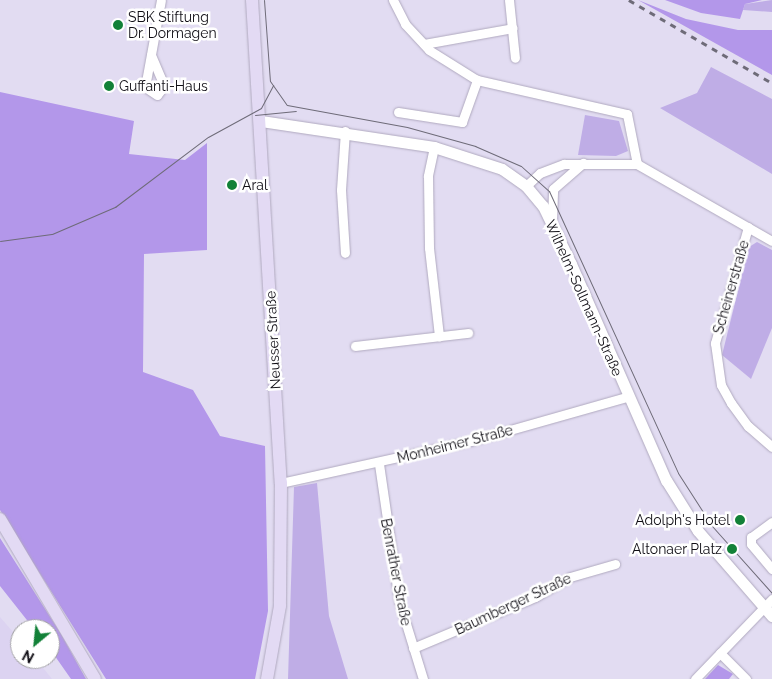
<!DOCTYPE html>
<html>
<head>
<meta charset="utf-8">
<style>
	body { margin:0 }
	#map { position:relative; width:772px; height:679px; overflow:hidden; background:#e2dcf2; font-family:Raleway,sans-serif }
	div>[style] { position:absolute }
	[style*='--x'] { left:calc(var(--x)*1px); top:calc(var(--y)*1px); width:calc(var(--w)*1px); rotate:calc(var(--a)*1deg) }
	.built>* { inset:0; background:#dcd3f1 }
	.green>* { inset:0; background:#bfade6 }
	.forest>* { inset:0; background:#b397ea }
	.roads { filter:drop-shadow(0 0 1px #b0a9bf) drop-shadow(0 0 1px #b0a9bf) }
	.minor>* { height:9px; margin:-4.5px; padding:0 4.5px; transform-origin:4.5px; border-radius:4.5px; background:#fff }
	.tertiary>* { height:11px; margin:-5.5px; padding:0 5.5px; transform-origin:5.5px; border-radius:5.5px; background:#fff }
	.secondary>* { height:12px; margin:-6px; padding:0 6px; transform-origin:6px; border-radius:6px; background:#e3daf4 }
	.tram>* { height:1px; margin:-0.5px; padding:0 0.5px; transform-origin:0.5px; border-radius:0.5px; background:#6e6b78 }
	.rail>* { height:2.5px; margin-top:-1.25px; transform-origin:0; background:repeating-linear-gradient(90deg,#6e6b78 0 6px,transparent 0 12px) }
	.dots>* { width:14px; height:14px; translate:-50% -50%; box-sizing:border-box; border:2px solid #fff; border-radius:50% }
	span { translate:-50% -50%; white-space:nowrap; text-align:center; line-height:1.15; -webkit-text-stroke:5px #fff; paint-order:stroke }
	.poi-label { font-size:14px; color:#100e15 }
	.left { translate:0 -50%; text-align:left }
	.right { translate:-100% -50%; text-align:right }
	.street-label { font-size:14px; color:#100e15 }
	.north { position:absolute; left:10px; top:619px; width:50px; height:50px; box-sizing:border-box; background:#fff; border:1px solid #9f9fa1; border-radius:50%; rotate:208deg; font-size:14px; font-weight:700; line-height:20px; text-align:center; color:#100e15 }
	.north::after { content:''; display:block; margin:auto; width:18px; height:22px; background:#128138; clip-path:polygon(50% 0,100% 100%,50% 72%,0 100%) }
</style>
</head>
<body>
<div id="map">
	<div class="built">
		<div style="clip-path:polygon(0 617px,20px 640px,20px 659px,36px 659px,52px 679px,0 679px)"></div>
	</div>
	<div class="green">
		<div style="clip-path:polygon(772px 0,772px 12px,743px 10px,745px 4px)"></div>
		<div style="clip-path:polygon(711px 67px,772px 99px,772px 174px,660px 108px,697px 93px)"></div>
		<div style="clip-path:polygon(585px 115px,619px 121px,628px 151px,616px 156px,578px 155px)"></div>
		<div style="clip-path:polygon(757px 242px,772px 250px,772px 328px,751px 379px,722px 355px,749px 247px)"></div>
		<div style="clip-path:polygon(317px 483px,329px 616px,348px 679px,288px 679px,294px 487px)"></div>
	</div>
	<div class="forest">
		<div style="clip-path:polygon(638px 0,686px 19px,738px 30px,772px 30px,772px 75px)"></div>
		<div style="clip-path:polygon(665px 0,762px 0,745px 4px,740px 19px,701px 13px)"></div>
		<div style="clip-path:polygon(0 92px,134px 121px,129px 154px,185px 160px,207px 143px,207px 250px,144px 254px,143px 372px,193px 390px,220px 436px,265px 446px,268px 611px,255px 679px,106px 679px,0 510px)"></div>
		<div style="clip-path:polygon(0 538px,61px 634px,86px 679px,71px 679px,50px 649px,50px 629px,34px 629px,0 586px)"></div>
		<div style="clip-path:polygon(718px 665px,733px 674px,729px 679px,705px 679px)"></div>
	</div>
	<div class="roads">
		<div class="minor">
			<div style="--x:393;--y:0;--w:27;--a:63"></div>
			<div style="--x:405;--y:24;--w:35;--a:47"></div>
			<div style="--x:429;--y:50;--w:57;--a:32"></div>
			<div style="--x:477;--y:80;--w:154;--a:12.8"></div>
			<div style="--x:627;--y:114;--w:51;--a:78.7"></div>
			<div style="--x:509;--y:0;--w:58;--a:84.1"></div>
			<div style="--x:424;--y:44;--w:90;--a:-10.2"></div>
			<div style="--x:151;--y:55;--w:34;--a:67"></div>
			<div style="--x:164;--y:86;--w:11;--a:128"></div>
			<div style="--x:157;--y:95;--w:14;--a:-146"></div>
			<div style="--x:145;--y:87;--w:88;--a:-79.6"></div>
			<div style="--x:398;--y:112;--w:65;--a:8.9"></div>
			<div style="--x:462;--y:122;--w:45;--a:-70.3"></div>
			<div style="--x:345;--y:131;--w:59;--a:93.9"></div>
			<div style="--x:341;--y:190;--w:63;--a:86.4"></div>
			<div style="--x:434;--y:147;--w:30;--a:102"></div>
			<div style="--x:428;--y:176;--w:72;--a:89.2"></div>
			<div style="--x:429;--y:248;--w:89;--a:83.5"></div>
			<div style="--x:526;--y:186;--w:19;--a:-43"></div>
			<div style="--x:540;--y:173;--w:26;--a:-21"></div>
			<div style="--x:564;--y:164;--w:73;--a:0"></div>
			<div style="--x:637;--y:164;--w:155;--a:29.7"></div>
			<div style="--x:552;--y:221;--w:32;--a:-88"></div>
			<div style="--x:553;--y:189;--w:40;--a:-41"></div>
			<div style="--x:748;--y:227;--w:121;--a:105.9"></div>
			<div style="--x:715;--y:343;--w:42;--a:81.9"></div>
			<div style="--x:721;--y:385;--w:21;--a:61"></div>
			<div style="--x:731;--y:403;--w:29;--a:54"></div>
			<div style="--x:748;--y:426;--w:32;--a:41"></div>
			<div style="--x:355;--y:346;--w:114;--a:-6.6"></div>
			<div style="--x:379;--y:464;--w:138;--a:81.7"></div>
			<div style="--x:399;--y:601;--w:82;--a:72.9"></div>
			<div style="--x:281;--y:483;--w:195;--a:-12.5"></div>
			<div style="--x:471;--y:441;--w:162;--a:-15.8"></div>
			<div style="--x:772;--y:522;--w:26;--a:144"></div>
			<div style="--x:751;--y:537;--w:7;--a:90"></div>
			<div style="--x:751;--y:544;--w:33;--a:50"></div>
			<div style="--x:413;--y:648;--w:132;--a:-22.7"></div>
			<div style="--x:535;--y:597;--w:40;--a:-29.7"></div>
			<div style="--x:570;--y:577;--w:47;--a:-16.1"></div>
			<div style="--x:720;--y:653;--w:37;--a:45"></div>
			<div style="--x:695;--y:679;--w:111;--a:-46.1"></div>
		</div>
		<div class="tertiary">
			<div style="--x:261;--y:121;--w:175;--a:8.5"></div>
			<div style="--x:434;--y:147;--w:71;--a:17.9"></div>
			<div style="--x:502;--y:169;--w:29;--a:35"></div>
			<div style="--x:526;--y:186;--w:26;--a:50"></div>
			<div style="--x:543;--y:206;--w:64;--a:64.2"></div>
			<div style="--x:571;--y:264;--w:236;--a:66.3"></div>
			<div style="--x:666;--y:480;--w:60;--a:57.9"></div>
			<div style="--x:698;--y:531;--w:113;--a:49"></div>
		</div>
		<div class="secondary">
			<div style="--x:252;--y:0;--w:484;--a:86.6"></div>
			<div style="--x:281;--y:483;--w:123;--a:90.5"></div>
			<div style="--x:280;--y:606;--w:74;--a:100.1"></div>
			<div style="--x:0;--y:519;--w:186;--a:59.3"></div>
		</div>
	</div>
	<div class="tram">
		<div style="--x:264;--y:0;--w:81;--a:85.8"></div>
		<div style="--x:270;--y:81;--w:29;--a:55"></div>
		<div style="--x:287;--y:105;--w:122;--a:10.4"></div>
		<div style="--x:407;--y:127;--w:71;--a:15.6"></div>
		<div style="--x:475;--y:146;--w:50;--a:23.5"></div>
		<div style="--x:521;--y:166;--w:38;--a:42"></div>
		<div style="--x:549;--y:191;--w:310;--a:65.4"></div>
		<div style="--x:678;--y:473;--w:63;--a:57.3"></div>
		<div style="--x:712;--y:526;--w:90;--a:48.2"></div>
		<div style="--x:255;--y:115;--w:41;--a:-5.6"></div>
		<div style="--x:0;--y:241;--w:52;--a:-7.7"></div>
		<div style="--x:52;--y:234;--w:69;--a:-23.2"></div>
		<div style="--x:115;--y:207;--w:116;--a:-37"></div>
		<div style="--x:208;--y:137;--w:60;--a:-28.7"></div>
		<div style="--x:261;--y:108;--w:26;--a:-62"></div>
	</div>
	<div class="rail">
		<div style="--x:629;--y:0;--w:165;--a:30.1"></div>
	</div>
	<div class="dots">
		<div style="left:118px;top:25px;background:#128138"></div>
		<div style="left:109px;top:86px;background:#128138"></div>
		<div style="left:232px;top:185px;background:#128138"></div>
		<div style="left:740px;top:520px;background:#128138"></div>
		<div style="left:732px;top:549px;background:#128138"></div>
	</div>
	<div class="poi-label">
		<span class="left" style="left:128px;top:25px">SBK Stiftung<br>Dr. Dormagen</span>
		<span class="left" style="left:119px;top:86px">Guffanti-Haus</span>
		<span class="left" style="left:242px;top:185px">Aral</span>
		<span class="right" style="left:730px;top:520px">Adolph's Hotel</span>
		<span class="right" style="left:722px;top:549px">Altonaer Platz</span>
	</div>
	<div class="street-label">
		<span style="left:731px;top:287px;rotate:-74deg">Scheinerstraße</span>
		<span style="left:584px;top:298px;rotate:66deg">Wilhelm-Sollmann-Straße</span>
		<span style="left:273px;top:340px;rotate:-93deg">Neusser Straße</span>
		<span style="left:455px;top:444px;rotate:-14deg">Monheimer Straße</span>
		<span style="left:396px;top:572px;rotate:79deg">Benrather Straße</span>
		<span style="left:513px;top:604px;rotate:-25deg">Baumberger Straße</span>
	</div>
	<div class="north">N</div>
</div>
</body>
</html>
